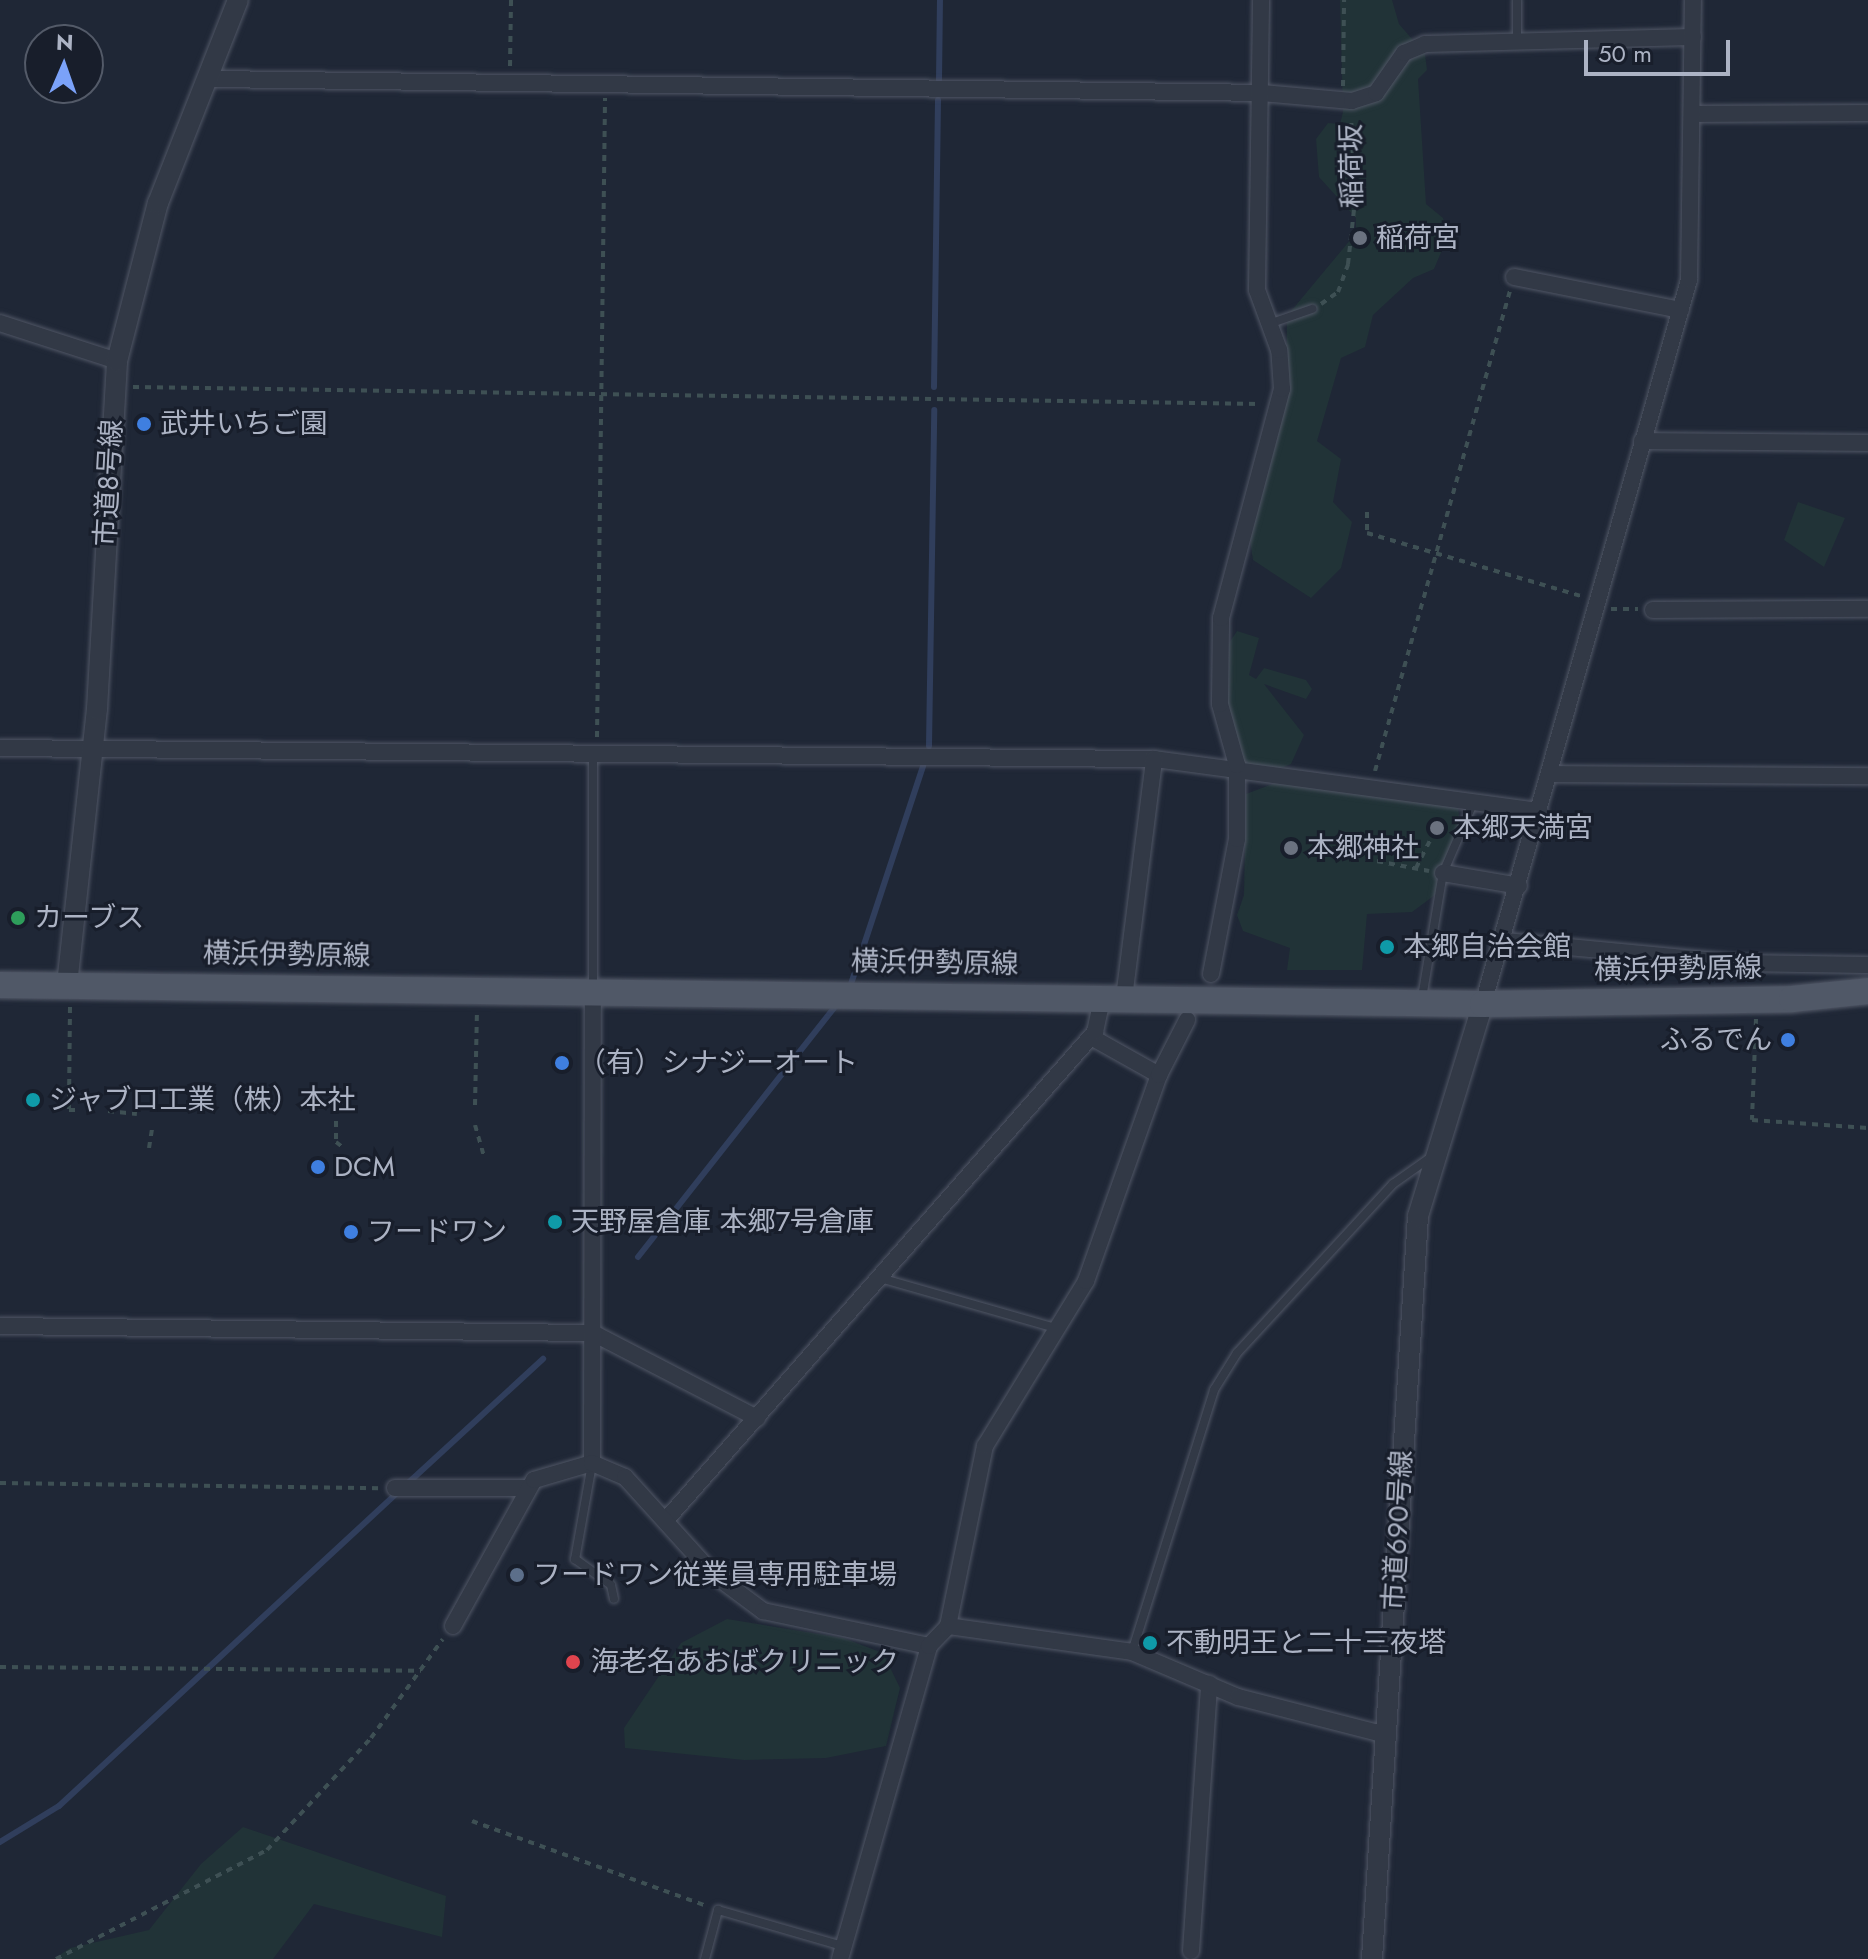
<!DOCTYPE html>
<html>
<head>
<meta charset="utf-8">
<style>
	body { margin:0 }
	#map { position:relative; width:1868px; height:1959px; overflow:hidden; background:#1f2736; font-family:Jost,"Noto Sans JP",sans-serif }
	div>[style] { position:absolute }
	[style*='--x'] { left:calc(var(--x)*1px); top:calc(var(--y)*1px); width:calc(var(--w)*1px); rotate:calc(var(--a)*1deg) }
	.green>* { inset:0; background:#213337 }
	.stream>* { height:6px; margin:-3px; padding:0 3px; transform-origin:3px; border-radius:3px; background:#303e5c }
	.path>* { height:4px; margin-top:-2px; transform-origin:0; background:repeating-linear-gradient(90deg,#3e5054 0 6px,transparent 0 12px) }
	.roads { filter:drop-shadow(0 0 2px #505665) drop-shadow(0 0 2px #505665) }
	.service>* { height:8px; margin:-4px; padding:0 4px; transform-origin:4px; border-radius:4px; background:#323946 }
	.minor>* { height:16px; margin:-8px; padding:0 8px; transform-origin:8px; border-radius:8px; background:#323946 }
	.tertiary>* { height:20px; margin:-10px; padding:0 10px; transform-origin:10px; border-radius:10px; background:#323946 }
	.primary>* { height:26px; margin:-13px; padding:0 13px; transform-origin:13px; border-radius:13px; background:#505867 }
	.dots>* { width:22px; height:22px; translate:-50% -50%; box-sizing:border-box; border:4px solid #181e2b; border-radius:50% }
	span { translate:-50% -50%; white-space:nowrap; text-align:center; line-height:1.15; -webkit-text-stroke:6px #181e2b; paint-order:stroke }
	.street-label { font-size:28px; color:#acb3c4 }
	.poi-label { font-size:28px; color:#acb3c4 }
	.left { translate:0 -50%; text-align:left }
	.right { translate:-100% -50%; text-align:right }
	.north { position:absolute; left:24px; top:24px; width:80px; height:80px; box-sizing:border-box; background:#181e2b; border:2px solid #535a68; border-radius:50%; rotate:2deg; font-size:22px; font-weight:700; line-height:32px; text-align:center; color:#acb3c4 }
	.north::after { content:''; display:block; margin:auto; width:28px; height:36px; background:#7ba2f9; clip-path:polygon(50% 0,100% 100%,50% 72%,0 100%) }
	.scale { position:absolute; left:1584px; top:40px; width:146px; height:36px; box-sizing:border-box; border:4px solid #acb3c4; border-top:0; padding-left:10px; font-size:24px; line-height:28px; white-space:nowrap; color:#acb3c4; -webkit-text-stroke:6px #181e2b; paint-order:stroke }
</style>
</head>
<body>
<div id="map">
	<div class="green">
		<div style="clip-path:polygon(1340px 0,1392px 0,1399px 24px,1425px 54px,1427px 70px,1418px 79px,1426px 204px,1443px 218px,1448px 236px,1434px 269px,1413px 278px,1373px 315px,1365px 347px,1341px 358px,1317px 441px,1341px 459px,1333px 502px,1352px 522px,1341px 568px,1311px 598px,1253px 560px,1250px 540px,1286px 405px,1287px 316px,1356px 233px,1356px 218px,1319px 177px,1316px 139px,1328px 123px,1340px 124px,1343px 112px)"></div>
		<div style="clip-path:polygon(1798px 502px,1845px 518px,1824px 567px,1784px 540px)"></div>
		<div style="clip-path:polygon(1237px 631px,1259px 638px,1249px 675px,1256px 679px,1264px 668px,1306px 680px,1312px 689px,1306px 699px,1264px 684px,1304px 735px,1291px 764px,1268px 773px,1245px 766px,1228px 723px,1227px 646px)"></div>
		<div style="clip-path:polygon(1283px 780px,1458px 807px,1460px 824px,1435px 895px,1412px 912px,1367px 914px,1362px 970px,1287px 970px,1290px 948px,1243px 931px,1237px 915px,1244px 895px,1246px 794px)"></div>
		<div style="clip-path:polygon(727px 1619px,843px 1638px,883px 1653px,900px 1688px,886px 1746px,826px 1758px,744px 1760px,625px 1748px,624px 1728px,681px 1643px)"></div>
		<div style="clip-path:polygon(243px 1827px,446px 1896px,442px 1937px,314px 1904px,273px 1959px,54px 1959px,70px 1948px,149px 1930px,201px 1864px)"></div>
	</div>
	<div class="stream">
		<div style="--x:939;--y:80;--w:80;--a:-89.3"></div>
		<div style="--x:934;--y:387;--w:287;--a:-89.2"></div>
		<div style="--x:929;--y:746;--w:336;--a:-89.1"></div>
		<div style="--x:849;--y:990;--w:236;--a:-71.7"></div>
		<div style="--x:638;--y:1257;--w:325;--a:-51.8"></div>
		<div style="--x:407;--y:1484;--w:185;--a:-42.6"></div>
		<div style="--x:0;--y:1842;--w:69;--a:-31.4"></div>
		<div style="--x:59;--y:1806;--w:463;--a:-42.8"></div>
	</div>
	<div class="path">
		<div style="--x:510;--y:66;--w:66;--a:-89.1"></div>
		<div style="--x:1343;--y:86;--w:86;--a:-89.3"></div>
		<div style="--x:1321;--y:304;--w:21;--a:-35"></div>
		<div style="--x:1338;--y:292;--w:30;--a:-70"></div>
		<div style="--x:1348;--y:264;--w:63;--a:-83.7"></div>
		<div style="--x:1355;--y:201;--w:84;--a:-92.7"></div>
		<div style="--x:133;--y:387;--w:1127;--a:0.86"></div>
		<div style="--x:1367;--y:512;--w:21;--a:90"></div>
		<div style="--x:1367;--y:533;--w:226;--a:16.4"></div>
		<div style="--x:1611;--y:609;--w:27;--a:0"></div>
		<div style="--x:597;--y:737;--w:639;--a:-89.28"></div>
		<div style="--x:1375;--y:771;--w:499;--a:-74.3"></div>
		<div style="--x:1318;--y:850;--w:113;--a:10.7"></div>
		<div style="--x:1416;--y:868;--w:36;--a:-63"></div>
		<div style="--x:70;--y:1007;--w:103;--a:90.6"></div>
		<div style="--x:69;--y:1110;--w:10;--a:0"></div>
		<div style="--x:1756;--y:1019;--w:101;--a:92.3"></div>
		<div style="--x:1752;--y:1120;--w:116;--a:3.9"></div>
		<div style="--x:475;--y:1105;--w:95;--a:-88.8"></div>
		<div style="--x:108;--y:1111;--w:29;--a:6"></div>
		<div style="--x:336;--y:1121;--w:21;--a:90"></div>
		<div style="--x:336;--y:1142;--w:11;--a:38"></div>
		<div style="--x:475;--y:1125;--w:32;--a:74"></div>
		<div style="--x:149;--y:1148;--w:19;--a:-81"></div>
		<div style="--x:0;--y:1483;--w:380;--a:0.8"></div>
		<div style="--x:0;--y:1667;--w:421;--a:0.5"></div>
		<div style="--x:472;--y:1821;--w:250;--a:19.9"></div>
		<div style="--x:56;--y:1959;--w:237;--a:-27.3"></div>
		<div style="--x:267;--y:1850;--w:153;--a:-47.1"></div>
		<div style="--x:371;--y:1738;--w:122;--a:-54"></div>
	</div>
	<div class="roads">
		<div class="service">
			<div style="--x:1517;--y:39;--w:39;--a:-90"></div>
			<div style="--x:1269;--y:324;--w:46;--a:-19.2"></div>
			<div style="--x:593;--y:989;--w:236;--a:-90"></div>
			<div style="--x:1422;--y:998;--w:127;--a:-80.5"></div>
			<div style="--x:1443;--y:873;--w:78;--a:-66.7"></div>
			<div style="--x:880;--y:1278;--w:186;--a:15.9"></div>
			<div style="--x:592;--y:1464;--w:97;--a:100.1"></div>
			<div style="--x:575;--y:1559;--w:44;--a:35.8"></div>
			<div style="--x:611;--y:1585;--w:14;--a:78"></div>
			<div style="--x:1132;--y:1652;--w:275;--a:-72.6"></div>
			<div style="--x:1214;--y:1390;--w:44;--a:-58.1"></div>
			<div style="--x:1237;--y:1353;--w:230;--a:-47.3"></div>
			<div style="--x:1393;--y:1184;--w:47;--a:-35.4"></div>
			<div style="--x:705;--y:1959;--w:51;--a:-75.1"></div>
			<div style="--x:718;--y:1910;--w:130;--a:16.1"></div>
		</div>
		<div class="minor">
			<div style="--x:212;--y:79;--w:1050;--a:0.76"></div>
			<div style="--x:1262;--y:93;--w:90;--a:5.1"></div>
			<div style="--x:1352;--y:101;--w:25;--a:-18"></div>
			<div style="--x:1376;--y:93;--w:49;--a:-55"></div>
			<div style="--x:1404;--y:53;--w:23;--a:-23"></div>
			<div style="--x:1425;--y:44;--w:268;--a:-1.5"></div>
			<div style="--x:1693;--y:114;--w:175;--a:-0.3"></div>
			<div style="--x:1514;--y:277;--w:170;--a:11.2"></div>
			<div style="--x:0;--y:323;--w:123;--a:18"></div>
			<div style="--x:1642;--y:441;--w:226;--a:0.5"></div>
			<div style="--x:1653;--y:610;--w:215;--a:-0.3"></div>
			<div style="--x:0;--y:748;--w:1154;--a:0.55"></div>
			<div style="--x:1154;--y:759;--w:389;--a:7.7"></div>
			<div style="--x:1550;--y:774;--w:318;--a:0.4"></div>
			<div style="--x:1443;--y:873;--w:77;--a:9.7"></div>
			<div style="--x:1505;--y:941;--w:235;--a:5.4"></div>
			<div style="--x:1739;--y:963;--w:129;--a:0.9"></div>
			<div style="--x:1211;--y:974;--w:137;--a:-79.1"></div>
			<div style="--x:1237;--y:839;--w:74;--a:-90"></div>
			<div style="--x:1237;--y:765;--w:63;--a:-105.6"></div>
			<div style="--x:1220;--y:704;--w:86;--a:-89.3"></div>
			<div style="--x:1221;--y:618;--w:237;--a:-75.1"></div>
			<div style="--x:1282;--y:389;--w:39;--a:-94"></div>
			<div style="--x:1279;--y:350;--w:64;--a:-110.1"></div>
			<div style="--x:1257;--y:290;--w:290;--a:-89.2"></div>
			<div style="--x:1124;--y:998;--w:241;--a:-82.8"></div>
			<div style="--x:1483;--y:1004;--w:753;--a:-74.12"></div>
			<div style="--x:1689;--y:280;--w:280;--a:-89.2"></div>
			<div style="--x:1091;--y:1037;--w:78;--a:29.2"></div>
			<div style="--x:0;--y:1326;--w:593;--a:0.68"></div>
			<div style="--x:593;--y:1333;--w:185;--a:27.4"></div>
			<div style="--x:592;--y:1463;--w:473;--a:-89.9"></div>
			<div style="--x:395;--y:1488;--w:133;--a:0"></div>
			<div style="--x:666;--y:1520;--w:650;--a:-48.68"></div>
			<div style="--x:1095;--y:1032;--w:35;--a:-78"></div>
			<div style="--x:453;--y:1626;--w:167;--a:-61"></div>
			<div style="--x:534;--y:1480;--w:60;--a:-16.3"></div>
			<div style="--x:592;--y:1463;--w:36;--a:23"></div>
			<div style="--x:625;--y:1477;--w:130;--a:47.8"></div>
			<div style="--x:712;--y:1573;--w:64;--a:36.7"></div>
			<div style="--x:763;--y:1611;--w:170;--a:11.9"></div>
			<div style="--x:948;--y:1626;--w:184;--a:-78.4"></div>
			<div style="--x:985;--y:1446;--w:193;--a:-58.5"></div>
			<div style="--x:1086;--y:1281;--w:219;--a:-70.5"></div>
			<div style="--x:1159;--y:1075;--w:62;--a:-63"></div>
			<div style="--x:1191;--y:1951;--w:268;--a:-86.1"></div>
			<div style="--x:840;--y:1959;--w:325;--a:-74.1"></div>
			<div style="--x:929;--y:1646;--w:28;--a:-46"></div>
			<div style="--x:948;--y:1626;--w:186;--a:8"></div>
			<div style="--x:1132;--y:1652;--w:115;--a:23"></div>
			<div style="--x:1238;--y:1697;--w:153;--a:14.4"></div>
		</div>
		<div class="tertiary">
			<div style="--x:67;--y:985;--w:278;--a:-83.8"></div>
			<div style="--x:97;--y:709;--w:349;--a:-86.7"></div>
			<div style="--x:117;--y:361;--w:163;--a:-75.5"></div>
			<div style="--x:158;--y:203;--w:218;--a:-68.5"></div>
			<div style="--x:1372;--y:1959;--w:744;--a:-86.46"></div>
			<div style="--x:1418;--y:1216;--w:222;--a:-73"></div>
		</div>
		<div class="primary">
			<div style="--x:0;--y:985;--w:1483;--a:0.73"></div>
			<div style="--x:1483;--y:1004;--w:309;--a:-0.9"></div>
			<div style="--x:1792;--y:999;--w:76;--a:-6"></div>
		</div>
	</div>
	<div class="dots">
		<div style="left:1360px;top:238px;background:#6b7280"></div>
		<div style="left:144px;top:424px;background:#3f7fe0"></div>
		<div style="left:1437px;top:828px;background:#6b7280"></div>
		<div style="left:1291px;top:848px;background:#6b7280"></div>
		<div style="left:18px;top:918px;background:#2e9e5b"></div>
		<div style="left:1387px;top:947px;background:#0f9aa8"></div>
		<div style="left:1788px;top:1040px;background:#3f7fe0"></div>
		<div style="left:562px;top:1063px;background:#3f7fe0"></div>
		<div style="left:33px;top:1100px;background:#0f9aa8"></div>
		<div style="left:318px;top:1167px;background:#3f7fe0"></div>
		<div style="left:555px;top:1222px;background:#0f9aa8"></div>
		<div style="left:351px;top:1232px;background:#3f7fe0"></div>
		<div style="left:517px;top:1575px;background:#5c6f8a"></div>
		<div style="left:1150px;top:1643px;background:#0f9aa8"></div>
		<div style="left:573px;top:1662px;background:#e0444e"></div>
	</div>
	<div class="street-label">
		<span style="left:1352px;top:166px;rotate:-91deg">稲荷坂</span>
		<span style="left:109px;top:483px;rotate:-87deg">市道8号線</span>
		<span style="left:287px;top:955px;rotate:1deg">横浜伊勢原線</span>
		<span style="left:935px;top:963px;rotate:1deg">横浜伊勢原線</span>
		<span style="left:1678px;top:969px;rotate:-1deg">横浜伊勢原線</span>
		<span style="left:1398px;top:1530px;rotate:-87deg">市道690号線</span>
	</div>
	<div class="poi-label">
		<span class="left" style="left:1376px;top:238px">稲荷宮</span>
		<span class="left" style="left:160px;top:424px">武井いちご園</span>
		<span class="left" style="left:1453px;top:828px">本郷天満宮</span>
		<span class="left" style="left:1307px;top:848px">本郷神社</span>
		<span class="left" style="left:34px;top:918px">カーブス</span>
		<span class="left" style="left:1403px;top:947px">本郷自治会館</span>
		<span class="right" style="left:1772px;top:1040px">ふるでん</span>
		<span class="left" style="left:578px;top:1063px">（有）シナジーオート</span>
		<span class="left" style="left:49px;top:1100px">ジャブロ工業（株）本社</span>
		<span class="left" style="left:334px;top:1167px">DCM</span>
		<span class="left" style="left:571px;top:1222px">天野屋倉庫 本郷7号倉庫</span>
		<span class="left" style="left:367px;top:1232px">フードワン</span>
		<span class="left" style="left:533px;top:1575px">フードワン従業員専用駐車場</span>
		<span class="left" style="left:1166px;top:1643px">不動明王と二十三夜塔</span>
		<span class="left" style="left:591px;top:1662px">海老名あおばクリニック</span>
	</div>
	<div class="north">N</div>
	<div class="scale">50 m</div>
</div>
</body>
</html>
